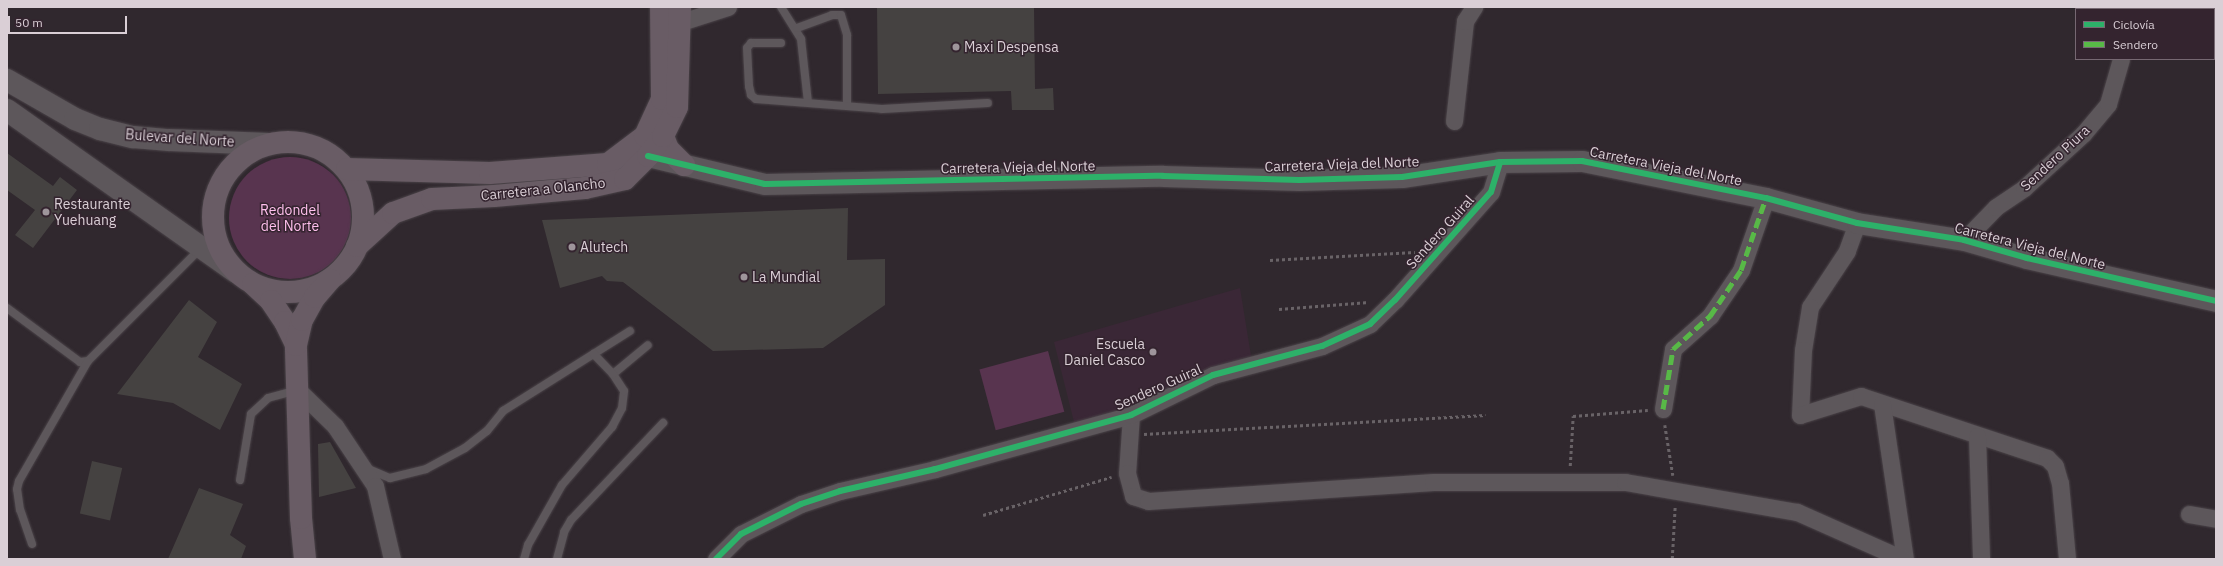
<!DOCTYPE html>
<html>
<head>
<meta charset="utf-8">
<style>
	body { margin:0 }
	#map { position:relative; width:2223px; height:566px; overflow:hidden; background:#30282e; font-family:"IBM Plex Sans",sans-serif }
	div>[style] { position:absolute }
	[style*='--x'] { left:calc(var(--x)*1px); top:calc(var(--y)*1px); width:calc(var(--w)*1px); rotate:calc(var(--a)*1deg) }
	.built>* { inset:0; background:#3a2736 }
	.green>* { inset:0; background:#58344f; transform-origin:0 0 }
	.round { border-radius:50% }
	.building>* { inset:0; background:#454241; transform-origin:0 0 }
	.path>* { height:2.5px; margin-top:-1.25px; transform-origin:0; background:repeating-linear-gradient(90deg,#696367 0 3px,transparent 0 6px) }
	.roads { filter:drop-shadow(0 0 1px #4a4348) drop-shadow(0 0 1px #4a4348) }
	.service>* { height:8px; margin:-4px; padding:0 4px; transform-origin:4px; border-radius:4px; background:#5d575b }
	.minor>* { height:17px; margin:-8.5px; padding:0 8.5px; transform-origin:8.5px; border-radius:8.5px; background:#5d575b }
	.tertiary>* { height:21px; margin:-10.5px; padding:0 10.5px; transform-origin:10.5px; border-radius:10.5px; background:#5d575b }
	.secondary>* { height:22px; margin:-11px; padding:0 11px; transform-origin:11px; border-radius:11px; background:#5d575b }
	.primary>* { height:22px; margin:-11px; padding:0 11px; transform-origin:11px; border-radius:11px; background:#695c65 }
	.primary>.ring { margin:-11px; padding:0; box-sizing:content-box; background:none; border:22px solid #695c65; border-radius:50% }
	.quiet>* { height:5px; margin-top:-2.5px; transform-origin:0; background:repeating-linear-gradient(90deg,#58b947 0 10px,transparent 0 15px) }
	.cycleway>* { height:6px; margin:-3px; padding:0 3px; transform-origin:3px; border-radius:3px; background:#2db169 }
	.dots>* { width:11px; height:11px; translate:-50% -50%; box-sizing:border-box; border:2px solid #34242f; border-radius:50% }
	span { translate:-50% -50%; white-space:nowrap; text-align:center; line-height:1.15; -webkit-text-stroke:3px #34242f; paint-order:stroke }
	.poi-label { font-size:14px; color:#dacfd6 }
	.left { translate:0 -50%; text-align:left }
	.right { translate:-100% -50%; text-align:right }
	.street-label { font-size:14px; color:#dacfd6 }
	.park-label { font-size:14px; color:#febfec }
	.frame { position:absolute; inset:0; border:8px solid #dacfd6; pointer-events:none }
	.legend { position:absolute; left:2075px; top:8px; width:140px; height:52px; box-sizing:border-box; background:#34242f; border:1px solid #766872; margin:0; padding:5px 7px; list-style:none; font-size:12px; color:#dacfd6 }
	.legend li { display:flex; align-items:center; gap:8px; height:20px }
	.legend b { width:20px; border:1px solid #766872 }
	.scale { position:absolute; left:8px; top:16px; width:119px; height:18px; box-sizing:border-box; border:2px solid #dacfd6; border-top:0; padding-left:5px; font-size:12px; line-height:14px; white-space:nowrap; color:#dacfd6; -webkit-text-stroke:3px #34242f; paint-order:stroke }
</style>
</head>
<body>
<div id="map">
	<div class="built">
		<div style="clip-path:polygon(1240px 288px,1252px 362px,1124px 413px,1074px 422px,1054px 342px)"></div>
	</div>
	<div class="green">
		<div class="round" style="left:229px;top:157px;width:122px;height:122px"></div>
		<div style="left:1048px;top:351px;width:63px;height:71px;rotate:75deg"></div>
	</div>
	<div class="building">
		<div style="clip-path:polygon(877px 7px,1034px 7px,1035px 89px,1053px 88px,1054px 110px,1012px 110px,1011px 91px,878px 94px)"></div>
		<div style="clip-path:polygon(7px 153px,53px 186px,60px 177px,77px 190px,33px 248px,15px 235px,35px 210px,7px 190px)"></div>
		<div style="clip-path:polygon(848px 208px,847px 260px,885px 259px,885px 305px,823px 348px,713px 351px,623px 282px,607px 281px,602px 276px,560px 288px,542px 220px)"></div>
		<div style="clip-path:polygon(189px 300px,217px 322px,198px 357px,242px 384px,220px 430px,173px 403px,117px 394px)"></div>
		<div style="clip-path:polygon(330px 442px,356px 488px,319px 497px,318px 444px)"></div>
		<div style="left:92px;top:461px;width:31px;height:54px;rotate:13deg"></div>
		<div style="clip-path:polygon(199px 488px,243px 504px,230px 535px,246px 546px,241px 559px,168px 559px)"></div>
	</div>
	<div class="path">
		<div style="--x:1270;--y:260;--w:145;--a:-3.2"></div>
		<div style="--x:1279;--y:309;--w:90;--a:-4.4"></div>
		<div style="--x:1665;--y:425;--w:51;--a:80.9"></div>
		<div style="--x:1144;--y:434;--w:342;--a:-3.2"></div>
		<div style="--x:1570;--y:466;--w:50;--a:-86.6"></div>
		<div style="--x:1573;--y:416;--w:75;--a:-4.6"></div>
		<div style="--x:983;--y:515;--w:134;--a:-16.5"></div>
		<div style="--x:1672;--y:559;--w:53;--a:-86.8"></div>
	</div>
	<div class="roads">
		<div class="service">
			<div style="--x:781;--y:7;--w:38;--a:58"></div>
			<div style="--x:801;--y:39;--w:63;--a:83.7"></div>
			<div style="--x:797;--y:28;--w:37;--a:-20"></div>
			<div style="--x:832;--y:15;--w:9;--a:0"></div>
			<div style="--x:841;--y:15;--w:21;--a:73"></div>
			<div style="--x:847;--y:35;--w:70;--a:90"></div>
			<div style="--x:781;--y:43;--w:30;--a:180"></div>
			<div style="--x:751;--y:43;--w:6;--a:129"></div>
			<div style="--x:747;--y:48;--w:38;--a:87"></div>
			<div style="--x:749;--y:86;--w:9;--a:77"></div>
			<div style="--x:751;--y:95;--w:6;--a:39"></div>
			<div style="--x:756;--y:99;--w:126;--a:4.5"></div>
			<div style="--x:882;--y:109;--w:106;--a:-3.2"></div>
			<div style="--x:7;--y:308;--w:91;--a:36.5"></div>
			<div style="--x:80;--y:362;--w:8;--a:-7"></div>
			<div style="--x:88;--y:361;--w:160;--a:-45"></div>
			<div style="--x:613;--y:374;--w:45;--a:-39.6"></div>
			<div style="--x:366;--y:468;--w:26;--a:23"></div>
			<div style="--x:390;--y:478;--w:37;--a:-14"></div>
			<div style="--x:426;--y:469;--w:44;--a:-28.3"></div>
			<div style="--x:465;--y:448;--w:28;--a:-38"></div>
			<div style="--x:487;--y:431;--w:26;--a:-51"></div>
			<div style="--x:503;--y:411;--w:150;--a:-32.2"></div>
			<div style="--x:240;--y:480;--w:67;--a:-80.5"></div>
			<div style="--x:251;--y:414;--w:23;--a:-43"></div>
			<div style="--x:268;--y:398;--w:30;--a:-15"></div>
			<div style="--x:32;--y:544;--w:36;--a:-109"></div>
			<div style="--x:20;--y:510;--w:21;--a:-98"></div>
			<div style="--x:17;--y:489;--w:8;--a:-76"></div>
			<div style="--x:19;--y:481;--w:138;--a:-60.1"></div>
			<div style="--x:524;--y:559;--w:15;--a:-74"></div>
			<div style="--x:528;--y:545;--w:69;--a:-60.5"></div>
			<div style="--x:562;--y:485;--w:77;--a:-49.2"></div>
			<div style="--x:612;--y:427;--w:21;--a:-62"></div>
			<div style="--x:622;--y:408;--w:17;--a:-83"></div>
			<div style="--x:624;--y:391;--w:20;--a:-123"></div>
			<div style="--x:613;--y:374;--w:28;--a:-134"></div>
			<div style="--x:557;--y:559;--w:28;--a:-75"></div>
			<div style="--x:564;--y:532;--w:14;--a:-60"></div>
			<div style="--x:571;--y:520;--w:134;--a:-46.5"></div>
		</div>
		<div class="minor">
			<div style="--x:2133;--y:9;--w:2;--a:-90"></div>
			<div style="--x:669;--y:26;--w:62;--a:-17.9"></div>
			<div style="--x:1454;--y:121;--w:101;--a:-83.7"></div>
			<div style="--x:1465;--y:21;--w:17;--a:-57"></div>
			<div style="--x:1857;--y:223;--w:30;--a:110"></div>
			<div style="--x:1847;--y:251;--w:67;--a:123.5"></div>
			<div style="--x:1810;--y:307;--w:44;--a:99.2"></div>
			<div style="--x:1803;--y:350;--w:65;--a:92.6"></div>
			<div style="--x:1800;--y:415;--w:64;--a:-17.3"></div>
			<div style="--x:1861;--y:396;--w:196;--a:18.4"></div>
			<div style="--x:2047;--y:458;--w:11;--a:45"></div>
			<div style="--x:2055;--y:466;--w:18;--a:74"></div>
			<div style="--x:2060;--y:483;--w:76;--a:84.7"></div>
			<div style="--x:1964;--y:240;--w:46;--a:-45.9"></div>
			<div style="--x:1996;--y:207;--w:34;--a:-34"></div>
			<div style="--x:2024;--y:188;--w:80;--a:-42.5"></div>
			<div style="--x:2083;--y:134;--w:39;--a:-50"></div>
			<div style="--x:2108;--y:104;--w:47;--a:-73.9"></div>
			<div style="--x:298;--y:390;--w:52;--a:44.2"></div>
			<div style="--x:335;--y:426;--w:72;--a:56.3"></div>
			<div style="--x:375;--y:486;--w:75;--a:76.9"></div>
			<div style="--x:1882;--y:404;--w:157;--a:81.6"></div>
			<div style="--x:1663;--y:409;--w:61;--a:-80.5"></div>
			<div style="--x:1673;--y:349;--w:50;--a:-41.7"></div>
			<div style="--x:1710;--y:316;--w:55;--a:-56"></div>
			<div style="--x:1741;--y:270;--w:76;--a:-70.9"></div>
			<div style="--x:1131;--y:415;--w:58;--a:93.9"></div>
			<div style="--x:1127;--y:473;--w:24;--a:75"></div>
			<div style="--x:1133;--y:496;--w:16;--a:18"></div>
			<div style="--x:1148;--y:501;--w:286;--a:-3.8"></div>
			<div style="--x:1433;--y:482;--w:192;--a:0"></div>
			<div style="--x:1625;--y:482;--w:175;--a:9.9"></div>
			<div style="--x:1797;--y:512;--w:116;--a:23.9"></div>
			<div style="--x:1977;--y:436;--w:123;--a:88.1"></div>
			<div style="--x:2189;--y:514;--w:27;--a:10"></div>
			<div style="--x:716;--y:559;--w:35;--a:-45"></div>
			<div style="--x:741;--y:534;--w:67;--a:-26.6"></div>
			<div style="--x:801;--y:504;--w:41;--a:-18.4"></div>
			<div style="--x:840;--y:491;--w:98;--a:-13"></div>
			<div style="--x:935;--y:469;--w:203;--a:-15.4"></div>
			<div style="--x:1131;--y:415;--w:91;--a:-26"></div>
			<div style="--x:1213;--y:375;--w:113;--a:-14.9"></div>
			<div style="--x:1322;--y:346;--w:53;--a:-24.6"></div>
			<div style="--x:1370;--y:324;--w:35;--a:-44"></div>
			<div style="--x:1395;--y:300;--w:144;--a:-48.4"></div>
			<div style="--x:1491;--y:192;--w:31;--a:-73"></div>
		</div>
		<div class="tertiary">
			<div style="--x:648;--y:156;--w:120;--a:13.5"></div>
			<div style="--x:765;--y:184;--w:398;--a:-1.2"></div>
			<div style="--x:1163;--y:176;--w:136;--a:1.7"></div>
			<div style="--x:1299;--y:180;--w:103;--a:-1.7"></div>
			<div style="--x:1402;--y:177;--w:99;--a:-8.7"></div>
			<div style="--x:1500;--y:162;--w:82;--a:-0.7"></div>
			<div style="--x:1582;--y:161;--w:188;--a:11.4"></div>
			<div style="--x:1766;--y:198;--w:94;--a:15.4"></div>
			<div style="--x:1857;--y:223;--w:108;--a:9"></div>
			<div style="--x:1964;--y:240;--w:66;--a:15.9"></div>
			<div style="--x:2027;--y:258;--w:194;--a:12.8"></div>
		</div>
		<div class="secondary">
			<div style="--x:7;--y:80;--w:78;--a:29.8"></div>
			<div style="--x:75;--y:119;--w:27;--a:22"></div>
			<div style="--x:100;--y:129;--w:34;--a:14"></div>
			<div style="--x:133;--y:137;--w:36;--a:5"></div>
			<div style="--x:169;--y:140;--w:100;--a:2.3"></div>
			<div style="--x:7;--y:110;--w:281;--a:35.3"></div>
		</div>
		<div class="primary">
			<div style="--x:663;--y:136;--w:14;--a:69"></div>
			<div style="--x:668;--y:149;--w:23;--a:45"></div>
			<div class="ring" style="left:213px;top:142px;width:128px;height:128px"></div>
			<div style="--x:347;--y:169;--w:143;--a:1.6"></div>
			<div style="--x:490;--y:173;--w:118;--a:-4.4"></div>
			<div style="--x:608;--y:164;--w:46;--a:-37.1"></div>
			<div style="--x:645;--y:136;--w:41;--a:-65.3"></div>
			<div style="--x:662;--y:99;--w:92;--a:-90.6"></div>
			<div style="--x:357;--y:246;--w:49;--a:-42.5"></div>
			<div style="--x:393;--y:213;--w:41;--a:-19.7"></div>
			<div style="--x:432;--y:199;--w:62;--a:-2.8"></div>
			<div style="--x:494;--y:196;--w:91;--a:-5"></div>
			<div style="--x:585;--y:188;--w:41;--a:-12.7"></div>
			<div style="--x:625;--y:179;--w:33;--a:-45"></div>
			<div style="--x:648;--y:156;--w:25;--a:-53"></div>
			<div style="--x:663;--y:136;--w:32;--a:-64"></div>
			<div style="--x:677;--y:107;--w:100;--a:-88.3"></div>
			<div style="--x:253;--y:284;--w:25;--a:43"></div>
			<div style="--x:271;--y:301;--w:25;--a:56"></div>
			<div style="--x:285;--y:322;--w:25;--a:64"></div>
			<div style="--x:305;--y:559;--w:41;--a:-95.6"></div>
			<div style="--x:301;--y:518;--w:173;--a:-91.7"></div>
			<div style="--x:296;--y:345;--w:26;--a:-77"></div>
			<div style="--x:302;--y:320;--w:26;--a:-61"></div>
			<div style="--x:315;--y:297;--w:23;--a:-49"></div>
		</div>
	</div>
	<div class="quiet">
		<div style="--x:1663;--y:409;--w:61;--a:-80.5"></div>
		<div style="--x:1673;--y:349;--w:50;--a:-41.7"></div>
		<div style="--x:1710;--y:316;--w:55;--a:-56"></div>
		<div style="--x:1741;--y:270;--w:76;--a:-70.9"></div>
	</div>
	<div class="cycleway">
		<div style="--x:648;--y:156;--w:120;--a:13.5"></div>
		<div style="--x:765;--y:184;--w:398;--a:-1.2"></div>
		<div style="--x:1163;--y:176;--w:136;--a:1.7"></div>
		<div style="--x:1299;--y:180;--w:103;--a:-1.7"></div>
		<div style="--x:1402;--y:177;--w:99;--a:-8.7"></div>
		<div style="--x:1500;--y:162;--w:82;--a:-0.7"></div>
		<div style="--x:1582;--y:161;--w:188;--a:11.4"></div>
		<div style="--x:1766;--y:198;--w:94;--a:15.4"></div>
		<div style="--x:1857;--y:223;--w:108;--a:9"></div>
		<div style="--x:1964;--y:240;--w:66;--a:15.9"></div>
		<div style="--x:2027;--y:258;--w:194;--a:12.8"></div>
		<div style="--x:716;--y:559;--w:35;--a:-45"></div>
		<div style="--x:741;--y:534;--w:67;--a:-26.6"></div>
		<div style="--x:801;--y:504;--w:41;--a:-18.4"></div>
		<div style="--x:840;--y:491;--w:98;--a:-13"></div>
		<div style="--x:935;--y:469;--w:203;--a:-15.4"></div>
		<div style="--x:1131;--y:415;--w:91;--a:-26"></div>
		<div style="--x:1213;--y:375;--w:113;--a:-14.9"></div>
		<div style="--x:1322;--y:346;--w:53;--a:-24.6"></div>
		<div style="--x:1370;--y:324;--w:35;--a:-44"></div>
		<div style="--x:1395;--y:300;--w:144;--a:-48.4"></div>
		<div style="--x:1491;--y:192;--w:31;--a:-73"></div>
	</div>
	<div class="dots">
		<div style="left:956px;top:47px;background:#9e959b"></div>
		<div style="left:46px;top:212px;background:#9e959b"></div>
		<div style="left:572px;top:247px;background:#9e959b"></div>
		<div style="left:744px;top:277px;background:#9e959b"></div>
		<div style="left:1153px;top:352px;background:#9e959b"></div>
	</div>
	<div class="poi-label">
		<span class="left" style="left:964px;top:47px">Maxi Despensa</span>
		<span class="left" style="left:54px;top:212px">Restaurante<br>Yuehuang</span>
		<span class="left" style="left:580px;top:247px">Alutech</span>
		<span class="left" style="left:752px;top:277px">La Mundial</span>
		<span class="right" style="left:1145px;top:352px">Escuela<br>Daniel Casco</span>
	</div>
	<div class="street-label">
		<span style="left:180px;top:138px;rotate:4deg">Bulevar del Norte</span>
		<span style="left:2055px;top:158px;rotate:-43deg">Sendero Piura</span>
		<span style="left:1342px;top:164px;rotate:-2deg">Carretera Vieja del Norte</span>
		<span style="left:1666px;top:166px;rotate:11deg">Carretera Vieja del Norte</span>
		<span style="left:1018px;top:167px;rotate:-1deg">Carretera Vieja del Norte</span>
		<span style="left:543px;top:189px;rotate:-6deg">Carretera a Olancho</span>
		<span style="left:1440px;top:232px;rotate:-48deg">Sendero Guiral</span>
		<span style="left:2030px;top:246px;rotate:14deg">Carretera Vieja del Norte</span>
		<span style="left:1158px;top:387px;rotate:-24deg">Sendero Guiral</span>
	</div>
	<div class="park-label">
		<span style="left:290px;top:218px">Redondel<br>del Norte</span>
	</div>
	<div class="frame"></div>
	<ul class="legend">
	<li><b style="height:5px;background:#2db169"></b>Ciclovía</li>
	<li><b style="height:5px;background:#58b947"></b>Sendero</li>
	</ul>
	<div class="scale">50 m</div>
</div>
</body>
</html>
